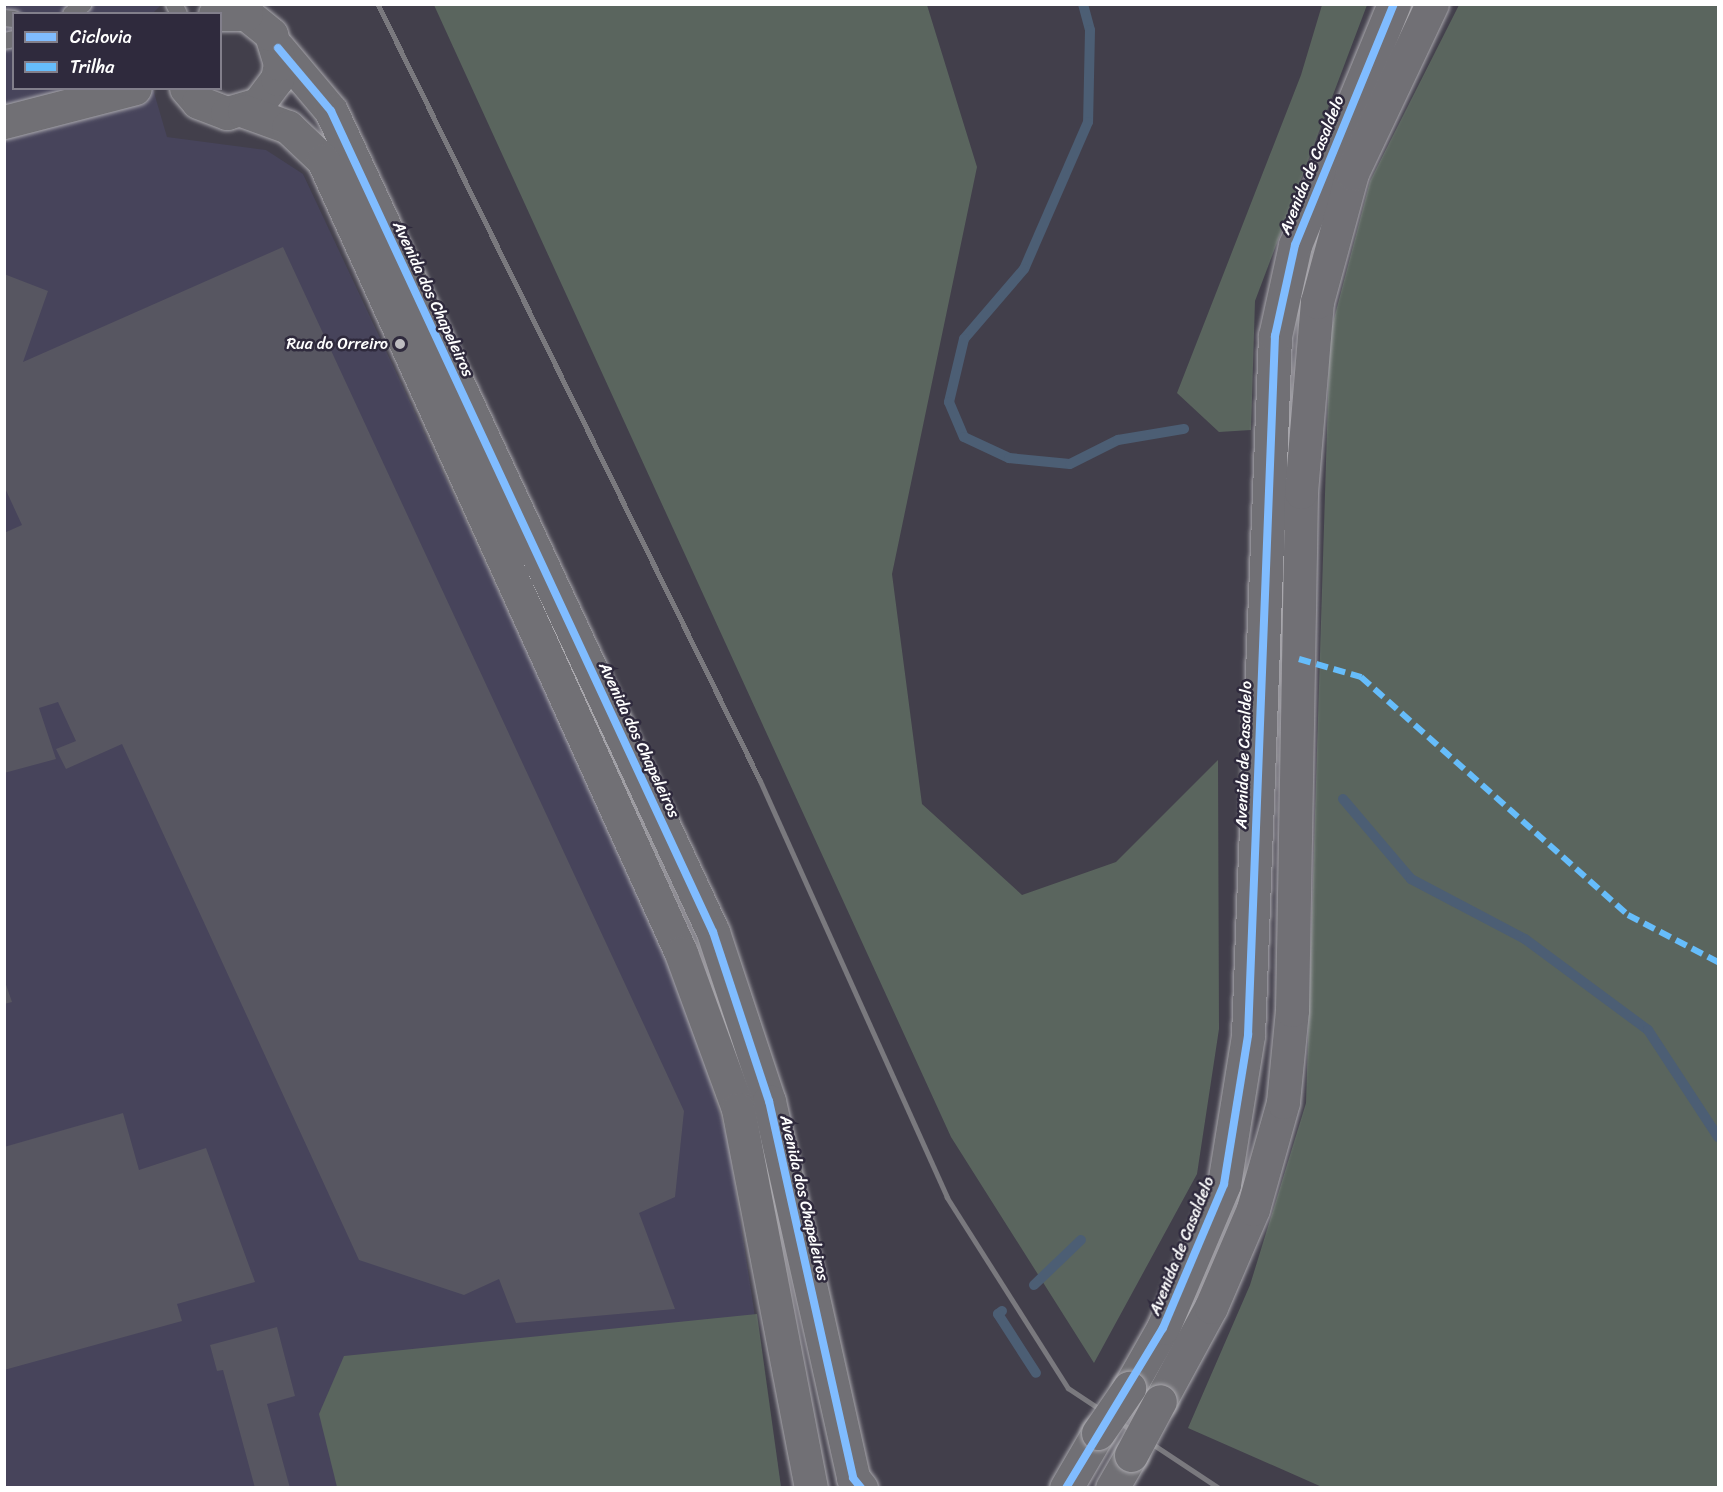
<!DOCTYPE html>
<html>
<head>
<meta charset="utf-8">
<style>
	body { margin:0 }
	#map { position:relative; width:1723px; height:1492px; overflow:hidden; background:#423f4b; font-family:Sriracha,sans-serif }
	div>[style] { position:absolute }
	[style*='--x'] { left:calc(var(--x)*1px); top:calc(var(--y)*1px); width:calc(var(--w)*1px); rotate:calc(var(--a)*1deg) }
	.built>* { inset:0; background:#47445b }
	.green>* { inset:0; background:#5a655e }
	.stream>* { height:10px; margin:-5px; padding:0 5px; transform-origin:5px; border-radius:5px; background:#4c5e74 }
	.building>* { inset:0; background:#575661 }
	.roads { filter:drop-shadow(0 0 2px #aaa9ae) drop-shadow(0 0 2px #aaa9ae) }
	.service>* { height:16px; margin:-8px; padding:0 8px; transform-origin:8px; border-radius:8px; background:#717075 }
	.minor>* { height:33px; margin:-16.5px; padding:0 16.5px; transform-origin:16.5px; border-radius:16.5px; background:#717075 }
	.tertiary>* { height:33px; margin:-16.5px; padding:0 16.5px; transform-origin:16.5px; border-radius:16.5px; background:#717075 }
	.rail>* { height:4.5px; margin:-2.25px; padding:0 2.25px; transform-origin:2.25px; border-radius:2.25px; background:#7a797e }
	.bridges { filter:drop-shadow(0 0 2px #aaa9ae) drop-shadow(0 0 2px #aaa9ae) }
	.tertiary-bridge>* { height:33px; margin:-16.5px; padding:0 16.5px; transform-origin:16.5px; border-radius:16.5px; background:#717075 }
	.quiet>* { height:6px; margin-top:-3px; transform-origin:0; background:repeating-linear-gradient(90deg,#66bdfb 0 12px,transparent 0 18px) }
	.cycleway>* { height:8px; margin:-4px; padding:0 4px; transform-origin:4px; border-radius:4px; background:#80bcff }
	.dots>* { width:16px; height:16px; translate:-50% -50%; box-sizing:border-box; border:3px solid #2f2a3d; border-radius:50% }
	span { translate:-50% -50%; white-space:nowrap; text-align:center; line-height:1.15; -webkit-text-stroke:5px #2f2a3d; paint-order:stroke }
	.street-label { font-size:16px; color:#fff }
	.poi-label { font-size:16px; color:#fff }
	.right { translate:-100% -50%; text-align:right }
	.frame { position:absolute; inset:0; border:6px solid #fff; pointer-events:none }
	.legend { position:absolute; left:12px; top:12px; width:210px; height:78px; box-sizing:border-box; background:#2f2a3d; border:2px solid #827f8b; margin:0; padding:8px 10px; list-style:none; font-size:18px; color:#fff }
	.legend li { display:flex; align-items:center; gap:12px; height:30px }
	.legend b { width:30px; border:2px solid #827f8b }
</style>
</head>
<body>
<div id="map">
	<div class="built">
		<div style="clip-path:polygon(5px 5px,161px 5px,153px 13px,14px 14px,14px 88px,153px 89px,167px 137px,266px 150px,303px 174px,675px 967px,728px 1140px,781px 1487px,5px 1488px)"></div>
	</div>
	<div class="green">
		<div style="clip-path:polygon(434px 5px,927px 5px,977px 167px,892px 574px,922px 804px,1022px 895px,1116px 862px,1218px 760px,1219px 1029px,1197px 1174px,1094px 1363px,951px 1137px)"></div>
		<div style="clip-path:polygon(1322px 5px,1367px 5px,1255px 301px,1251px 430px,1219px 432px,1177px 393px,1301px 75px)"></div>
		<div style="clip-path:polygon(1459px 5px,1718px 5px,1718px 1487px,1322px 1487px,1188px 1428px,1250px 1285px,1306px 1103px,1330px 334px,1370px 181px)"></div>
		<div style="clip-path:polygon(757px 1314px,781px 1487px,337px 1487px,319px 1414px,344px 1356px)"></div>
	</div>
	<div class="stream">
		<div style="--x:1083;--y:4;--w:27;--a:75"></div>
		<div style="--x:1090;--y:30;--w:92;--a:91.2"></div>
		<div style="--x:1088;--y:122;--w:160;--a:113.5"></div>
		<div style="--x:1024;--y:269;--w:92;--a:130.6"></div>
		<div style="--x:964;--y:339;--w:65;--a:103.4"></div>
		<div style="--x:949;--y:402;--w:38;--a:67"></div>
		<div style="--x:964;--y:437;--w:50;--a:25"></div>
		<div style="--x:1009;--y:458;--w:61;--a:5.6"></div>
		<div style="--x:1070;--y:464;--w:54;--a:-26.6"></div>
		<div style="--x:1118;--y:440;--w:67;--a:-9.5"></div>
		<div style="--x:1343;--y:799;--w:105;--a:49.6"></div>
		<div style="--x:1411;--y:879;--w:129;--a:27.8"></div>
		<div style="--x:1525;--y:939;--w:153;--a:36.5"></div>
		<div style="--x:1648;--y:1030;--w:128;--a:56.8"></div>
		<div style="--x:1034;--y:1285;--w:65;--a:-43.8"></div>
		<div style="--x:1002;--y:1311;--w:5;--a:143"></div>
		<div style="--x:998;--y:1314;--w:70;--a:57.2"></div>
	</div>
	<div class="building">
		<div style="clip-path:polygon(283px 247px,684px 1111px,675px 1197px,639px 1213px,675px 1309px,516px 1323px,499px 1279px,464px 1295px,359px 1260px,122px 744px,66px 769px,56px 749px,76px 741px,58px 702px,39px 708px,56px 759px,4px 773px,4px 533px,22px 525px,4px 486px,4px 274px,48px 291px,23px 362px)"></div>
		<div style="clip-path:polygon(4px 979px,12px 1002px,4px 1004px)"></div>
		<div style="clip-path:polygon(123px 1113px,139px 1170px,206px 1148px,255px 1282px,177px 1304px,182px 1321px,4px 1370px,4px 1147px)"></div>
		<div style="clip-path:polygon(277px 1327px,295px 1396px,267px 1404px,290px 1488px,255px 1488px,223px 1370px,217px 1371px,210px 1345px)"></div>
	</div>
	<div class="roads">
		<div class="service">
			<div style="--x:174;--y:4;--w:11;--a:63"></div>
			<div style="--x:71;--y:14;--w:16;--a:-38"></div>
			<div style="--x:4;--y:18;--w:10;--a:6"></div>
			<div style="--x:4;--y:41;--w:10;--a:-11"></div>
		</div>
		<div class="minor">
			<div style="--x:4;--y:122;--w:135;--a:-14.5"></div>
		</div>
		<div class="tertiary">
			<div style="--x:278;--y:48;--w:82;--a:49.9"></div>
			<div style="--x:331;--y:111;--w:906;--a:65.05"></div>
			<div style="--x:713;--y:932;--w:178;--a:71.7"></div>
			<div style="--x:769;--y:1101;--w:386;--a:77.4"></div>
			<div style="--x:853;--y:1478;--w:13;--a:51"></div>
			<div style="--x:186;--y:88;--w:18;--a:49"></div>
			<div style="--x:198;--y:102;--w:31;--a:21"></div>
			<div style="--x:227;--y:113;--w:32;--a:-16"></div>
			<div style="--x:258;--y:104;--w:31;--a:-53"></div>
			<div style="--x:277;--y:79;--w:15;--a:-79"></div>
			<div style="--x:280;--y:64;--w:31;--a:-107"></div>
			<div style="--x:271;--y:34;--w:32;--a:-141"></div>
			<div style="--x:246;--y:14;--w:31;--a:180"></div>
			<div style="--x:244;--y:111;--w:47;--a:20"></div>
			<div style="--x:288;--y:127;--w:48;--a:43.3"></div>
			<div style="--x:323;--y:160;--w:870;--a:65.7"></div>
			<div style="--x:681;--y:953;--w:166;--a:69.9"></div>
			<div style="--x:738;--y:1109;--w:386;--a:79.1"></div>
			<div style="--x:1129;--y:1388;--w:69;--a:-60.5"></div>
			<div style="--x:1163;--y:1328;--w:156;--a:-67"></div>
			<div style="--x:1224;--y:1184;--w:151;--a:-80.8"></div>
			<div style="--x:1248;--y:1035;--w:700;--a:-87.79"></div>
			<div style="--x:1275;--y:336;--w:93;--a:-77.6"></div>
			<div style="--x:1295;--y:245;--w:261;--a:-67.7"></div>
			<div style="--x:1160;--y:1401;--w:107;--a:-61.5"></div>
			<div style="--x:1211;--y:1307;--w:107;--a:-66.8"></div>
			<div style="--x:1253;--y:1209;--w:111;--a:-74.3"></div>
			<div style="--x:1283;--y:1102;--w:92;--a:-84.4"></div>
			<div style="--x:1292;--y:1010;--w:518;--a:-89"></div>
			<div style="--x:1301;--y:492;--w:191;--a:-85.2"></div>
			<div style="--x:1317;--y:302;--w:134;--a:-74.8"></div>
			<div style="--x:1352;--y:173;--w:187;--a:-64.7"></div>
			<div style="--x:1066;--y:1488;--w:64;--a:-59.8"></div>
			<div style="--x:1112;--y:1488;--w:38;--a:-60"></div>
		</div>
	</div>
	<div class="rail">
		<div style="--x:378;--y:4;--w:865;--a:63.79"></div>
		<div style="--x:760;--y:780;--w:457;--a:65.8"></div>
		<div style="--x:947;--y:1197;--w:226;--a:57.6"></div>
		<div style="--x:1068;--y:1388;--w:181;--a:33.5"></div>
	</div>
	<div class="bridges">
		<div class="tertiary-bridge">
			<div style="--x:1098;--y:1433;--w:55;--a:-55.4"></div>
			<div style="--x:1131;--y:1455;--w:61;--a:-61.8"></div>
		</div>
	</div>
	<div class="quiet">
		<div style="--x:1299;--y:659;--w:65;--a:16.2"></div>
		<div style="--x:1361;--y:677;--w:358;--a:41.7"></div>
		<div style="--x:1628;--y:915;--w:102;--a:27.6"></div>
	</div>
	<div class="cycleway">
		<div style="--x:278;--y:48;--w:82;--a:49.9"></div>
		<div style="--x:331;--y:111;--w:906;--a:65.05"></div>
		<div style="--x:713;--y:932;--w:178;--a:71.7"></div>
		<div style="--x:769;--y:1101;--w:386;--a:77.4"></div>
		<div style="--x:853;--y:1478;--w:13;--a:51"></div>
		<div style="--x:1066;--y:1488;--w:187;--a:-58.8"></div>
		<div style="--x:1163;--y:1328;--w:156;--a:-67"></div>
		<div style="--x:1224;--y:1184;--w:151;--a:-80.8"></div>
		<div style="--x:1248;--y:1035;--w:700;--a:-87.79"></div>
		<div style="--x:1275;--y:336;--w:93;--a:-77.6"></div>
		<div style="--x:1295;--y:245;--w:261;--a:-67.7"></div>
	</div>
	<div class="dots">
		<div style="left:400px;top:344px;background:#bdbcc0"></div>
	</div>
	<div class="street-label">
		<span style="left:1312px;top:165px;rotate:-68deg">Avenida de Casaldelo</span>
		<span style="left:433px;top:299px;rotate:65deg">Avenida dos Chapeleiros</span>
		<span style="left:639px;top:740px;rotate:65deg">Avenida dos Chapeleiros</span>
		<span style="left:1244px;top:755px;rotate:-88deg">Avenida de Casaldelo</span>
		<span style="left:804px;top:1198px;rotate:77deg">Avenida dos Chapeleiros</span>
		<span style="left:1182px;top:1246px;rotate:-68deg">Avenida de Casaldelo</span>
	</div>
	<div class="poi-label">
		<span class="right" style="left:388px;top:344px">Rua do Orreiro</span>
	</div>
	<div class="frame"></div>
	<ul class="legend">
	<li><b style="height:8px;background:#80bcff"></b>Ciclovia</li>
	<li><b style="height:8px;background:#66bdfb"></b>Trilha</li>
	</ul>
</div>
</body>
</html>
